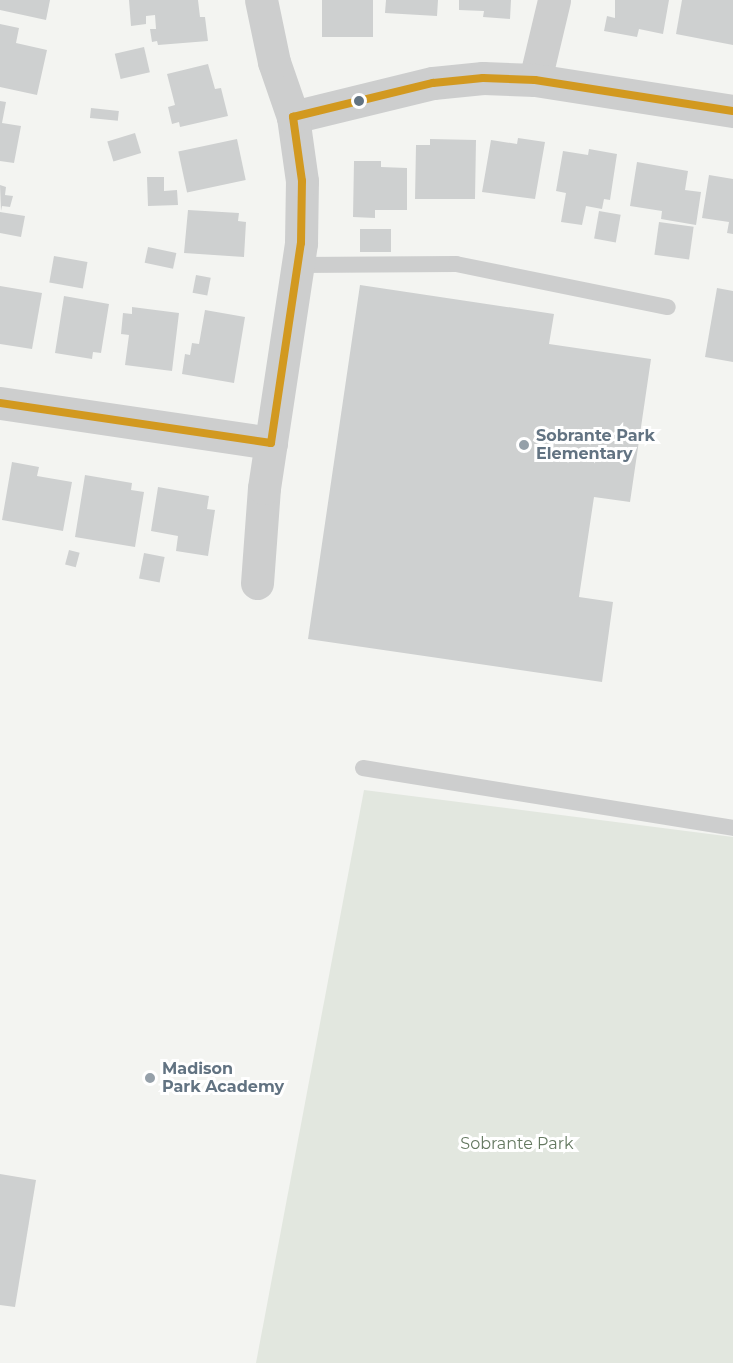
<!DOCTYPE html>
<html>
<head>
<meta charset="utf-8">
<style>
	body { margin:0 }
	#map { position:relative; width:733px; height:1363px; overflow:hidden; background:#f3f4f1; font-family:Montserrat,sans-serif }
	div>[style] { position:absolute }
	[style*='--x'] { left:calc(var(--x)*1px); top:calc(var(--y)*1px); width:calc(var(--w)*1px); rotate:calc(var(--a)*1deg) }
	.green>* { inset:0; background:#e2e7df }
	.building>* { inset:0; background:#ced0d0; transform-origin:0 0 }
	.service>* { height:16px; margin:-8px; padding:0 8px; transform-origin:8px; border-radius:8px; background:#cdcece }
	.minor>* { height:33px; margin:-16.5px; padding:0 16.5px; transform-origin:16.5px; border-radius:16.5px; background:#cdcece }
	.bus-1>* { height:8px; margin:-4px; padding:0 4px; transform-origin:4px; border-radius:4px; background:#d29920 }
	.dots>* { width:16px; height:16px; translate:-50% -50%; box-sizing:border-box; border:3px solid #fff; border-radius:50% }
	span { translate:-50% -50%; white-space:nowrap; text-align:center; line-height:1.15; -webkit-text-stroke:6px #fff; paint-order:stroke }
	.poi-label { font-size:16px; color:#627382; font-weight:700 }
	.left { translate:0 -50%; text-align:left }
	.park-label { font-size:16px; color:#657961 }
</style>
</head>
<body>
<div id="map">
	<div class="green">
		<div style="clip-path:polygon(364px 790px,733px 837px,733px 1363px,256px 1363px)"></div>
	</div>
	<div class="building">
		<div style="clip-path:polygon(0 0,50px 0,46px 20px,0 10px)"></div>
		<div style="clip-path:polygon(129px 0,198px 0,200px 17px,205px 17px,208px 41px,158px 45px,157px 41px,152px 42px,150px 29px,156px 29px,155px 15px,146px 16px,146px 24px,131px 26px)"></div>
		<div style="left:322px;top:0;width:51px;height:37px"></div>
		<div style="clip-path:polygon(386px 0,438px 0,437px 16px,385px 13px)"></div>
		<div style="clip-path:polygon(459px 0,511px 0,510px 19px,483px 17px,484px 11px,459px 10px)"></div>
		<div style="clip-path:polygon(615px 0,669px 0,663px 34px,639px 29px,637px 37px,604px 31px,607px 16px,615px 18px)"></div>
		<div style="clip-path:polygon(682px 0,733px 0,733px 45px,676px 34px)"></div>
		<div style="clip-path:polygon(0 24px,19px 28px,16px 43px,47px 50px,37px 95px,0 87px)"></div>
		<div style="left:144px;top:47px;width:26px;height:30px;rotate:77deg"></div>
		<div style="clip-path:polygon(208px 64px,215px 89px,221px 88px,228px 116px,180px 127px,179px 122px,172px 124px,168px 107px,175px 105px,167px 74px)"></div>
		<div style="clip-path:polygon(0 101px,6px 102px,2px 123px,21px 126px,14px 163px,0 161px)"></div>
		<div style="left:91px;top:108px;width:28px;height:10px;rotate:6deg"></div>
		<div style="left:135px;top:133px;width:21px;height:29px;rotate:73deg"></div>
		<div style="clip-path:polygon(518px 138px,545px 142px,535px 199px,482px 192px,491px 140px,517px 144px)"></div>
		<div style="left:237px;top:139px;width:42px;height:60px;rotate:78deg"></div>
		<div style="clip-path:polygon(430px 139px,476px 140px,475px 199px,415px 199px,416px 145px,430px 145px)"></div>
		<div style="clip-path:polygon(589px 149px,617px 154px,610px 200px,604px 199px,602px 209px,586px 206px,582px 225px,561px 222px,566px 193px,556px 191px,563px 151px,588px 155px)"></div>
		<div style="clip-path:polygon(354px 161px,381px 161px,381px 167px,407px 168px,407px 210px,375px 210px,375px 218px,353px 217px)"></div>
		<div style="clip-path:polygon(637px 162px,688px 171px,685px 190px,701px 192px,696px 225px,661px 219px,662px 211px,630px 206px)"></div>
		<div style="clip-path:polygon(709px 175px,733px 179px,733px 234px,727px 233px,729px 222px,702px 218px)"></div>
		<div style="clip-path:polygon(147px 177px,164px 177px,164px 191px,177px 190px,178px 205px,148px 206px)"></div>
		<div style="clip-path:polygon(0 185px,6px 187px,5px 195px,13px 196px,10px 207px,2px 206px,1px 211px)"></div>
		<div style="clip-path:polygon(188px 210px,239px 213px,238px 221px,246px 222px,244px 257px,184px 253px)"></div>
		<div style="left:599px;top:211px;width:22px;height:28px;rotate:10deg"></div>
		<div style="clip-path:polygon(0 212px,25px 216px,21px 237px,0 233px)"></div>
		<div style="left:659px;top:222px;width:35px;height:33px;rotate:8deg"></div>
		<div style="left:360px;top:229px;width:31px;height:23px"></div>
		<div style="left:148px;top:247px;width:29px;height:16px;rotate:12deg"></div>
		<div style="left:54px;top:256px;width:34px;height:27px;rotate:10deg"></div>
		<div style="left:196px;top:275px;width:15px;height:18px;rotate:11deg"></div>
		<div style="clip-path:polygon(360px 285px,554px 314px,549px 344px,651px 359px,630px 502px,594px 497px,579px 597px,613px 602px,602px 682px,308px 639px)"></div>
		<div style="clip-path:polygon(0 286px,42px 293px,32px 349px,0 344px)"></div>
		<div style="clip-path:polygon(717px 288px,733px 291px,733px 362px,705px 357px)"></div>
		<div style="clip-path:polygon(64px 296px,109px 304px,101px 353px,93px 352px,92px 359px,55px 353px)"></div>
		<div style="clip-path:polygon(132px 307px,179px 313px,172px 371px,125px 365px,129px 335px,121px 334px,123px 313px,132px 314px)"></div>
		<div style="clip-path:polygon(205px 310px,245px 317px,234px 383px,182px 374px,185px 354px,190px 355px,192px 343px,199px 344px)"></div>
		<div style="clip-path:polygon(12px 462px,39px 467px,37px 476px,72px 482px,63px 531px,2px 520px)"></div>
		<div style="clip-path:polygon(85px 475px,132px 483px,131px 490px,144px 492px,135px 547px,75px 537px)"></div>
		<div style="clip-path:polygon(158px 487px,209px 496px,207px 509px,215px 510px,208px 556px,176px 551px,178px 536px,151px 531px)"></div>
		<div style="left:69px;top:550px;width:11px;height:15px;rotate:15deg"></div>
		<div style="left:144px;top:553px;width:21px;height:26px;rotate:11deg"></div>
		<div style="clip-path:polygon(0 1174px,36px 1180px,15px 1307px,0 1305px)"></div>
	</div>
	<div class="service">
		<div style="--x:298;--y:265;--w:158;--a:-0.4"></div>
		<div style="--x:456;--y:264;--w:216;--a:11.5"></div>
		<div style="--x:363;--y:768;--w:375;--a:9.2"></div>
	</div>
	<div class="minor">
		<div style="--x:535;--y:80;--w:82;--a:-76.6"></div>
		<div style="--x:293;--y:117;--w:144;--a:-13.7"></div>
		<div style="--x:433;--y:83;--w:50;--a:-5.7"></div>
		<div style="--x:483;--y:78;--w:52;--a:2.2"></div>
		<div style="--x:535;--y:80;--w:200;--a:8.9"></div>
		<div style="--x:0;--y:403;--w:274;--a:8.4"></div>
		<div style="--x:257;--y:583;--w:95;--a:-85.8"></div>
		<div style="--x:264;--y:488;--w:248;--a:-81.4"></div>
		<div style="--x:301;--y:243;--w:62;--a:-89.1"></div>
		<div style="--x:302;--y:181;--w:65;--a:-98"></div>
		<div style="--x:293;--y:117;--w:58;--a:-109.1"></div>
		<div style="--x:274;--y:62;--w:63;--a:-101.8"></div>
	</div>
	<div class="bus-1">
		<div style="--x:293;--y:117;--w:144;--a:-13.7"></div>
		<div style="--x:433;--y:83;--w:50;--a:-5.7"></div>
		<div style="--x:483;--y:78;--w:52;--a:2.2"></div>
		<div style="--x:535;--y:80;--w:200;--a:8.9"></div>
		<div style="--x:0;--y:403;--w:274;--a:8.4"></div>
		<div style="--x:271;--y:443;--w:202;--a:-81.5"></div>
		<div style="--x:301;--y:243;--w:62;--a:-89.1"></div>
		<div style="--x:302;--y:181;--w:65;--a:-98"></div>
	</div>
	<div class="dots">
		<div style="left:359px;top:101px;background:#627382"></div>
		<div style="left:524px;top:445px;background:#95a0a9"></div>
		<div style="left:150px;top:1078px;background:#95a0a9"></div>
	</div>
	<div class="poi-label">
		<span class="left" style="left:536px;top:445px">Sobrante Park<br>Elementary</span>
		<span class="left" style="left:162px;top:1078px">Madison<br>Park Academy</span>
	</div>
	<div class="park-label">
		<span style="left:517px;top:1144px">Sobrante Park</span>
	</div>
</div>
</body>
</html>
